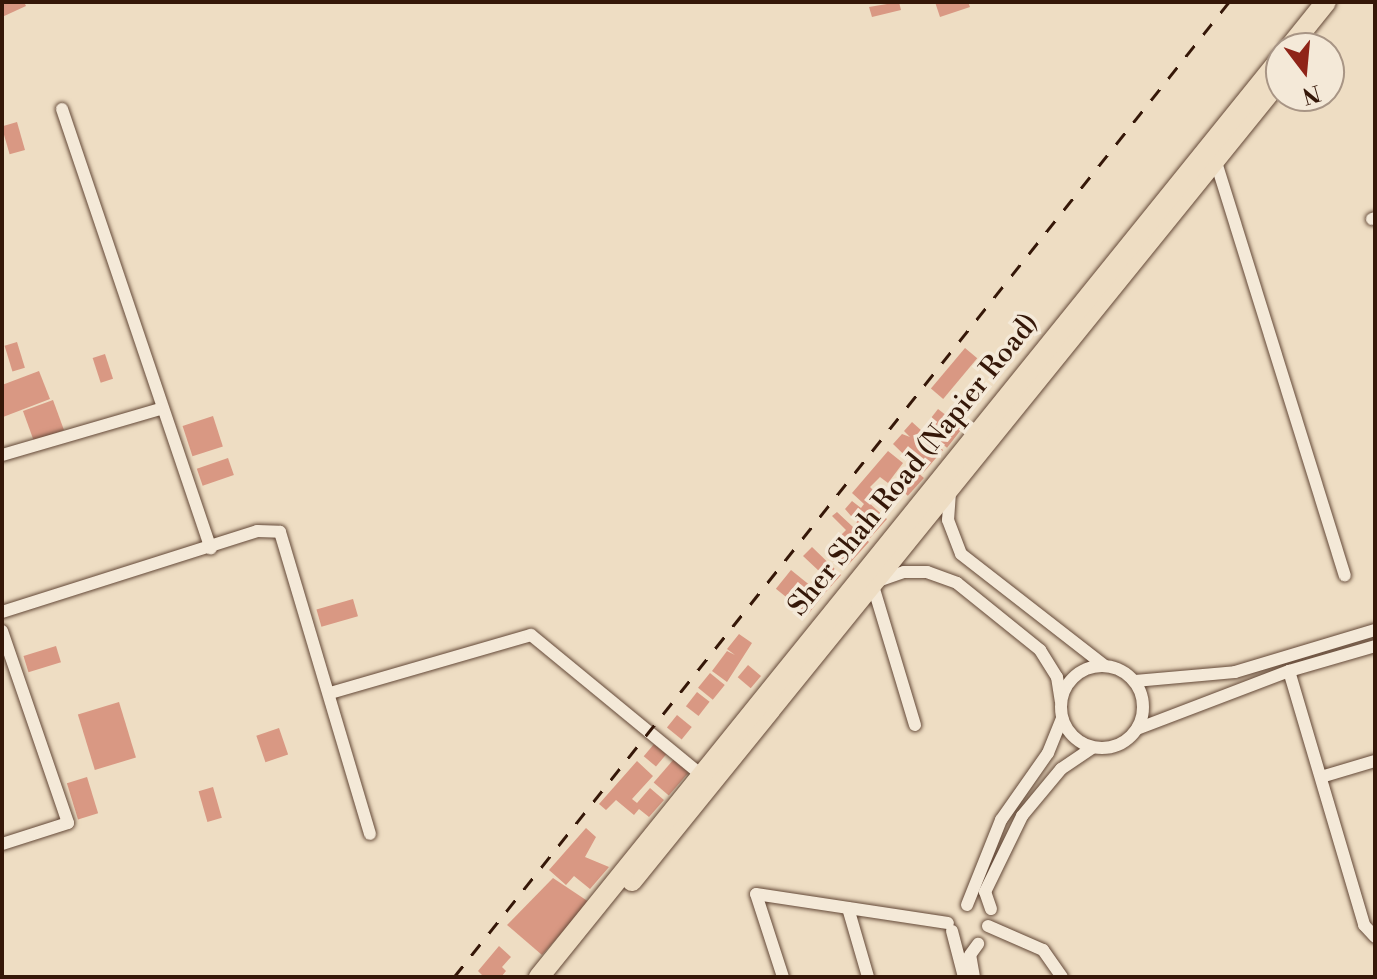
<!DOCTYPE html>
<html>
<head>
<meta charset="utf-8">
<style>
	body { margin:0 }
	#map { position:relative; width:1377px; height:979px; overflow:hidden; background:#eeddc3; font-family:"Libre Bodoni",serif }
	div>[style] { position:absolute }
	[style*='--x'] { left:calc(var(--x)*1px); top:calc(var(--y)*1px); width:calc(var(--w)*1px); rotate:calc(var(--a)*1deg) }
	.building>* { inset:0; background:#d99883; transform-origin:0 0 }
	.roads { filter:drop-shadow(0 0 2px #634837) drop-shadow(0 0 2px #634837) }
	.street>* { height:12px; margin:-6px; padding:0 6px; transform-origin:6px; border-radius:6px; background:#f4e9d8 }
	.street>.ring { margin:-6px; padding:0; box-sizing:content-box; background:none; border:12px solid #f4e9d8; border-radius:50% }
	.primary>* { height:20px; margin:-10px; padding:0 10px; transform-origin:10px; border-radius:10px; background:#eeddc3 }
	.rail>* { height:3px; margin-top:-1.5px; transform-origin:0; background:repeating-linear-gradient(90deg,#351708 0 14px,transparent 0 28px) }
	span { translate:-50% -50%; white-space:nowrap; text-align:center; line-height:1.15; -webkit-text-stroke:7px #f4e9d8; paint-order:stroke }
	.street-label { font-size:28px; color:#351708 }
	.frame { position:absolute; inset:0; border:4px solid #351708; pointer-events:none }
	.north { position:absolute; left:1265px; top:32px; width:80px; height:80px; box-sizing:border-box; background:#f4e9d8; border:2px solid #a89585; border-radius:50%; rotate:164deg; font-size:22px; font-weight:700; line-height:32px; text-align:center; color:#351708 }
	.north::after { content:''; display:block; margin:auto; width:28px; height:36px; background:#8f2418; clip-path:polygon(50% 0,100% 100%,50% 72%,0 100%) }
</style>
</head>
<body>
<div id="map">
	<div class="building">
		<div style="clip-path:polygon(2px 2px,24px 2px,26px 6px,2px 17px)"></div>
		<div style="clip-path:polygon(899px 2px,901px 10px,872px 17px,869px 7px)"></div>
		<div style="clip-path:polygon(935px 2px,968px 2px,970px 7px,940px 17px)"></div>
		<div style="left:17px;top:122px;width:29px;height:16px;rotate:74deg"></div>
		<div style="left:17px;top:342px;width:27px;height:13px;rotate:73deg"></div>
		<div style="left:965px;top:348px;width:16px;height:53px;rotate:40deg"></div>
		<div style="left:105px;top:354px;width:26px;height:13px;rotate:72deg"></div>
		<div style="clip-path:polygon(39px 371px,50px 399px,3px 417px,2px 385px)"></div>
		<div style="left:53px;top:400px;width:32px;height:32px;rotate:70deg"></div>
		<div style="left:938px;top:409px;width:31px;height:25px;rotate:38deg"></div>
		<div style="left:213px;top:416px;width:32px;height:32px;rotate:72deg"></div>
		<div style="clip-path:polygon(912px 422px,943px 450px,923px 473px,893px 444px,902px 434px,910px 437px,904px 431px)"></div>
		<div style="clip-path:polygon(888px 451px,903px 463px,888px 483px,880px 477px,870px 487px,875px 492px,867px 501px,887px 519px,870px 538px,845px 509px,852px 501px,861px 508px,864px 504px,852px 493px)"></div>
		<div style="left:228px;top:458px;width:18px;height:33px;rotate:71deg"></div>
		<div style="left:915px;top:470px;width:12px;height:24px;rotate:42deg"></div>
		<div style="clip-path:polygon(837px 512px,869px 542px,848px 565px,835px 553px,834px 542px,846px 530px,832px 516px)"></div>
		<div style="clip-path:polygon(812px 547px,841px 575px,824px 594px,811px 582px,820px 572px,803px 556px)"></div>
		<div style="left:791px;top:570px;width:41px;height:24px;rotate:39deg"></div>
		<div style="left:353px;top:599px;width:18px;height:38px;rotate:74deg"></div>
		<div style="clip-path:polygon(739px 634px,752px 643px,727px 682px,712px 671px,727px 651px,735px 655px,727px 649px)"></div>
		<div style="left:56px;top:646px;width:17px;height:34px;rotate:73deg"></div>
		<div style="left:748px;top:665px;width:17px;height:16px;rotate:40deg"></div>
		<div style="left:710px;top:673px;width:19px;height:19px;rotate:39deg"></div>
		<div style="left:697px;top:692px;width:16px;height:18px;rotate:38deg"></div>
		<div style="left:119px;top:702px;width:58px;height:43px;rotate:73deg"></div>
		<div style="left:677px;top:715px;width:19px;height:16px;rotate:39deg"></div>
		<div style="left:279px;top:728px;width:28px;height:24px;rotate:71deg"></div>
		<div style="left:654px;top:744px;width:16px;height:16px;rotate:40deg"></div>
		<div style="left:674px;top:759px;width:20px;height:31px;rotate:41deg"></div>
		<div style="clip-path:polygon(637px 761px,653px 776px,632px 799px,637px 803px,650px 788px,664px 800px,649px 817px,639px 809px,634px 815px,616px 800px,606px 810px,599px 804px)"></div>
		<div style="left:87px;top:777px;width:38px;height:21px;rotate:73deg"></div>
		<div style="left:213px;top:787px;width:32px;height:15px;rotate:74deg"></div>
		<div style="clip-path:polygon(586px 828px,596px 837px,585px 857px,609px 867px,590px 889px,574px 876px,566px 885px,549px 870px)"></div>
		<div style="clip-path:polygon(553px 878px,589px 902px,542px 955px,507px 925px)"></div>
		<div style="clip-path:polygon(499px 946px,511px 957px,502px 967px,506px 971px,501px 977px,484px 977px,478px 971px)"></div>
	</div>
	<div class="roads">
		<div class="street">
			<div style="--x:62;--y:109;--w:464;--a:71.3"></div>
			<div style="--x:1216;--y:162;--w:433;--a:72.7"></div>
			<div style="--x:1372;--y:219;--w:3;--a:-18"></div>
			<div style="--x:2;--y:455;--w:165;--a:-16.2"></div>
			<div style="--x:950;--y:492;--w:28;--a:94"></div>
			<div style="--x:948;--y:520;--w:36;--a:69"></div>
			<div style="--x:961;--y:554;--w:182;--a:37.9"></div>
			<div style="--x:2;--y:612;--w:268;--a:-17.6"></div>
			<div style="--x:257;--y:531;--w:23;--a:2"></div>
			<div style="--x:280;--y:532;--w:315;--a:73.4"></div>
			<div style="--x:2;--y:631;--w:203;--a:71"></div>
			<div style="--x:68;--y:823;--w:69;--a:162.3"></div>
			<div class="ring" style="left:1061px;top:666px;width:70px;height:70px"></div>
			<div style="--x:1289;--y:671;--w:265;--a:73.5"></div>
			<div style="--x:1364;--y:925;--w:16;--a:47"></div>
			<div style="--x:1135;--y:681;--w:100;--a:-5.1"></div>
			<div style="--x:1235;--y:672;--w:146;--a:-16.7"></div>
			<div style="--x:330;--y:693;--w:209;--a:-16.1"></div>
			<div style="--x:531;--y:635;--w:217;--a:39.4"></div>
			<div style="--x:915;--y:725;--w:148;--a:-106.8"></div>
			<div style="--x:872;--y:583;--w:34;--a:-19"></div>
			<div style="--x:904;--y:572;--w:23;--a:0"></div>
			<div style="--x:927;--y:572;--w:32;--a:20"></div>
			<div style="--x:957;--y:583;--w:107;--a:38.9"></div>
			<div style="--x:1040;--y:650;--w:32;--a:58"></div>
			<div style="--x:1057;--y:677;--w:24;--a:81"></div>
			<div style="--x:1137;--y:729;--w:163;--a:-20.9"></div>
			<div style="--x:1289;--y:671;--w:90;--a:-16.2"></div>
			<div style="--x:1321;--y:777;--w:56;--a:-16.5"></div>
			<div style="--x:967;--y:905;--w:92;--a:-68.2"></div>
			<div style="--x:1001;--y:820;--w:82;--a:-55"></div>
			<div style="--x:1048;--y:753;--w:38;--a:-68"></div>
			<div style="--x:848;--y:908;--w:72;--a:73.8"></div>
			<div style="--x:991;--y:909;--w:18;--a:-109"></div>
			<div style="--x:985;--y:892;--w:85;--a:-64"></div>
			<div style="--x:1022;--y:816;--w:61;--a:-50.3"></div>
			<div style="--x:1061;--y:769;--w:37;--a:-34"></div>
			<div style="--x:988;--y:926;--w:60;--a:23.6"></div>
			<div style="--x:1043;--y:950;--w:33;--a:55"></div>
			<div style="--x:952;--y:931;--w:48;--a:75.4"></div>
			<div style="--x:783;--y:977;--w:87;--a:-108"></div>
			<div style="--x:756;--y:894;--w:194;--a:8.6"></div>
			<div style="--x:974;--y:977;--w:22;--a:-100"></div>
			<div style="--x:970;--y:955;--w:14;--a:-54"></div>
		</div>
		<div class="primary">
			<div style="--x:1289;--y:48;--w:59;--a:-51.2"></div>
			<div style="--x:632;--y:881;--w:1027;--a:-51.04"></div>
			<div style="--x:539;--y:977;--w:1181;--a:-51.08"></div>
		</div>
	</div>
	<div class="rail">
		<div style="--x:454;--y:977;--w:1245;--a:-51.52"></div>
	</div>
	<div class="street-label">
		<span style="left:914px;top:465px;rotate:-51deg">Sher Shah Road (Napier Road)</span>
	</div>
	<div class="frame"></div>
	<div class="north">N</div>
</div>
</body>
</html>
